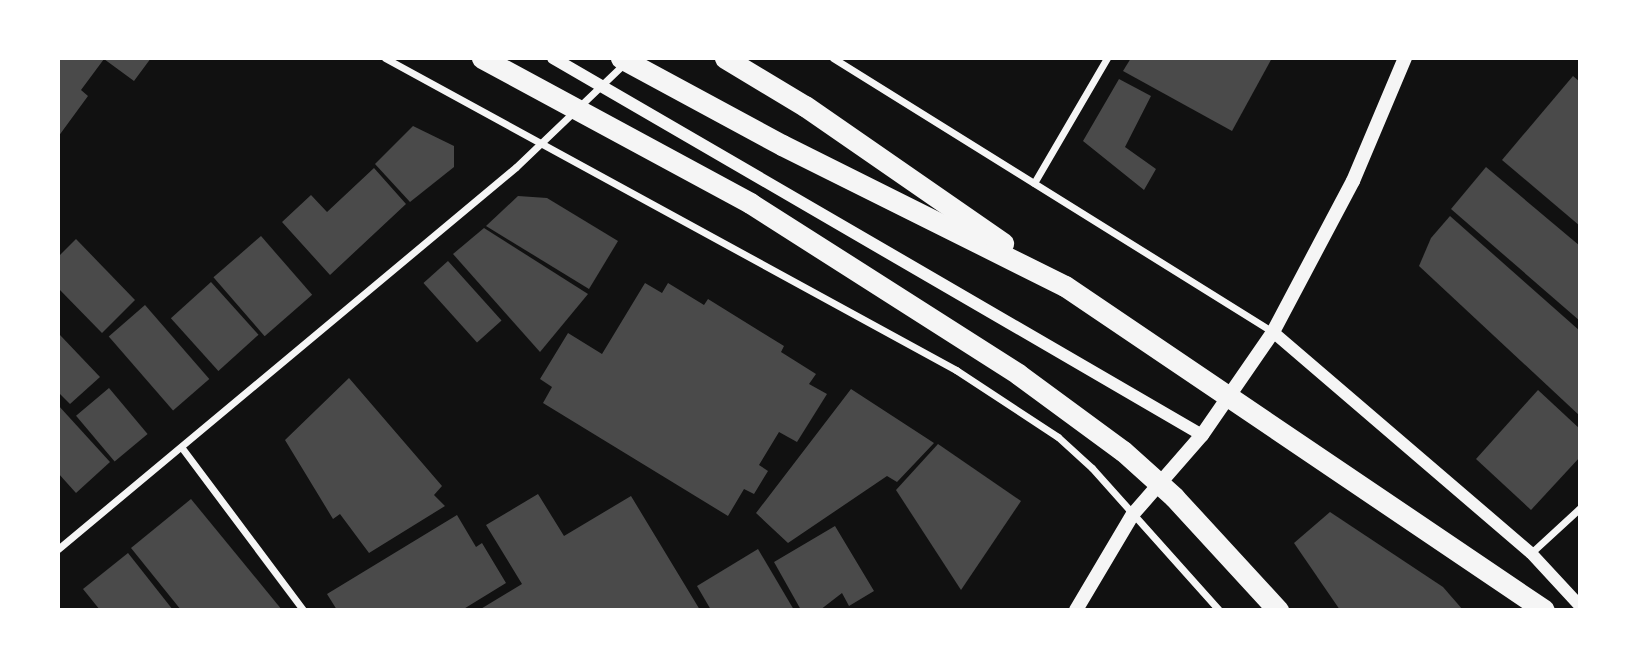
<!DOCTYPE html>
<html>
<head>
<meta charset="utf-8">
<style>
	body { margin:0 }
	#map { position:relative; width:1638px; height:668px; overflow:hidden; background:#111; font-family:Signika,sans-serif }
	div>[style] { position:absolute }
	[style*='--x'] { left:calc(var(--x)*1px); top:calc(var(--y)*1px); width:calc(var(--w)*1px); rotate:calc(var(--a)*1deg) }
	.building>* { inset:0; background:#4a4a4a; transform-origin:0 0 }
	.minor>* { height:7px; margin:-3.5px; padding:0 3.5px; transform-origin:3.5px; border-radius:3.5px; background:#f5f5f5 }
	.tertiary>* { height:12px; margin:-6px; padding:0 6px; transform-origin:6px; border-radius:6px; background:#f5f5f5 }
	.secondary>* { height:14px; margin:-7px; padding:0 7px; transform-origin:7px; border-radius:7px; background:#f5f5f5 }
	.motorway>* { height:21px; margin:-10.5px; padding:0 10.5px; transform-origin:10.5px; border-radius:10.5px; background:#f5f5f5 }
	span { translate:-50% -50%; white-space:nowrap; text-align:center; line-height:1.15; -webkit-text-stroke:7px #fff; paint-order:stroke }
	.frame { position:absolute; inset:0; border:60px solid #fff; pointer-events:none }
</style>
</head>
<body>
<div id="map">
	<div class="building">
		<div style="clip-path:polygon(58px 58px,151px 58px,134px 81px,104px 59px,81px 90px,88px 96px,58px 137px)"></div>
		<div style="clip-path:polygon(1131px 58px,1272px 58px,1232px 131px,1123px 71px)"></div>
		<div style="clip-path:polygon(1573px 76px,1580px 82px,1580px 226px,1502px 160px)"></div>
		<div style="clip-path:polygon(1119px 79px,1151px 96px,1125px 147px,1156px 169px,1144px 190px,1083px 141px)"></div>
		<div style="clip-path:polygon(413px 126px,454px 146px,454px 167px,410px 202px,375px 164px)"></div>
		<div style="clip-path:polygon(1486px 167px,1580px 246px,1580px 321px,1451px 209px)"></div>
		<div style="clip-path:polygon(374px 168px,406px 204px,330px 275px,282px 222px,311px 195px,327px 212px)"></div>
		<div style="clip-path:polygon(518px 196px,547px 198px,618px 241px,589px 289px,486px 226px)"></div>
		<div style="clip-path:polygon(1450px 216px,1580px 331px,1580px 416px,1419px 266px,1431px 238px)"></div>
		<div style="clip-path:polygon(484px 228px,588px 294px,540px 352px,453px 254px)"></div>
		<div style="left:261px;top:236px;width:78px;height:63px;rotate:49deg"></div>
		<div style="clip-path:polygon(76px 239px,135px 300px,102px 333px,58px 288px,58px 257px)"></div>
		<div style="left:448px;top:261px;width:80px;height:33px;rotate:48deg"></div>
		<div style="left:211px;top:282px;width:71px;height:54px;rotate:48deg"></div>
		<div style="clip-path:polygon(645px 283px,662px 293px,668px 283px,704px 305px,708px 299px,784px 346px,781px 352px,816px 374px,809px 384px,827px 394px,797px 442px,779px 432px,759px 465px,768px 471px,754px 494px,744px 489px,728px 516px,543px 403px,552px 387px,540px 379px,568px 333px,602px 354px)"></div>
		<div style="left:145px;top:305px;width:98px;height:48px;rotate:49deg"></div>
		<div style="clip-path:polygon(60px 335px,100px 377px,70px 404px,58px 392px)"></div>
		<div style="clip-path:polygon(349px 378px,442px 486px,434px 495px,445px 506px,369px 553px,340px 514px,333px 519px,285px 440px)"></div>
		<div style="left:109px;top:388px;width:60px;height:43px;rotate:50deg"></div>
		<div style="clip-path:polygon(851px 389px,934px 443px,897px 482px,887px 476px,788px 543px,756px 513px)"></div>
		<div style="clip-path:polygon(1538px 390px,1580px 429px,1580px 457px,1531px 510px,1476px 459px)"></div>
		<div style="clip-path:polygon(58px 405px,110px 462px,76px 493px,58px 473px)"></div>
		<div style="clip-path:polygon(938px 444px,1021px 501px,961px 590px,896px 490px)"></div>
		<div style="clip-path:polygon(538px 494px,564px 536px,631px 496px,700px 610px,479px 610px,522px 584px,486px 525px)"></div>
		<div style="clip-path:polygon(191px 499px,282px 610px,181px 610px,131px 548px)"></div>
		<div style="clip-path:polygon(1330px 512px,1443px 587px,1463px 610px,1340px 610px,1294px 543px)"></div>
		<div style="clip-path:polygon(457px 515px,476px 547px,482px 543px,506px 583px,462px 610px,337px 610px,327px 594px)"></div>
		<div style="clip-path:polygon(835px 526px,874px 591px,849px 606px,842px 593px,820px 610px,801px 610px,774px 562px)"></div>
		<div style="clip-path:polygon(758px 549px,794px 610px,711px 610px,697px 586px)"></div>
		<div style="clip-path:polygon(128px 553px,173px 610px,100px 610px,83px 589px)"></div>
	</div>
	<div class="minor">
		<div style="--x:385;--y:58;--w:651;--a:28.65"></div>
		<div style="--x:956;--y:370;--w:122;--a:33.3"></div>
		<div style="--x:1058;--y:437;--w:46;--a:42.4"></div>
		<div style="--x:1092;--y:468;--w:191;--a:48.2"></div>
		<div style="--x:833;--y:58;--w:518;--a:31.91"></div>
		<div style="--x:1034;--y:183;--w:145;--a:-59.7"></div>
		<div style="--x:182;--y:448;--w:202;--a:53.2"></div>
		<div style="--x:58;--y:549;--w:596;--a:-39.83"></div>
		<div style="--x:516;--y:167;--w:152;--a:-43.7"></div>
		<div style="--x:1531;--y:553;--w:67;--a:-42.6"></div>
	</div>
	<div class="tertiary">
		<div style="--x:553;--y:58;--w:751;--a:30.15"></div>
		<div style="--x:1273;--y:332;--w:340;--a:40.6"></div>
		<div style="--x:1531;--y:553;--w:72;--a:47.2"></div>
	</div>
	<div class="secondary">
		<div style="--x:1076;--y:610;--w:112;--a:-59.3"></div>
		<div style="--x:1133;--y:514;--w:105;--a:-48.9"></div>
		<div style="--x:1202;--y:435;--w:125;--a:-55.4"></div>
		<div style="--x:1273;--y:332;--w:171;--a:-62.1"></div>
		<div style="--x:1353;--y:181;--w:134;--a:-67.1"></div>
	</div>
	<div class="motorway">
		<div style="--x:482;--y:58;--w:305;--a:28.4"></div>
		<div style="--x:750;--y:203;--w:318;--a:32.5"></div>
		<div style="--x:1018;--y:374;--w:130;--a:36.3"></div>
		<div style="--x:1123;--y:451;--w:69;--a:42"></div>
		<div style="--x:1174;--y:497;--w:154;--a:47.4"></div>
		<div style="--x:621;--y:58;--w:183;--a:28.4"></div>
		<div style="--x:782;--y:145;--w:316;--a:26.5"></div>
		<div style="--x:1065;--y:286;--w:578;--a:34.07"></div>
		<div style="--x:725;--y:58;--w:93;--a:31"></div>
		<div style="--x:805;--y:106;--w:241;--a:34.7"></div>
	</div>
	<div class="frame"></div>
</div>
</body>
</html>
